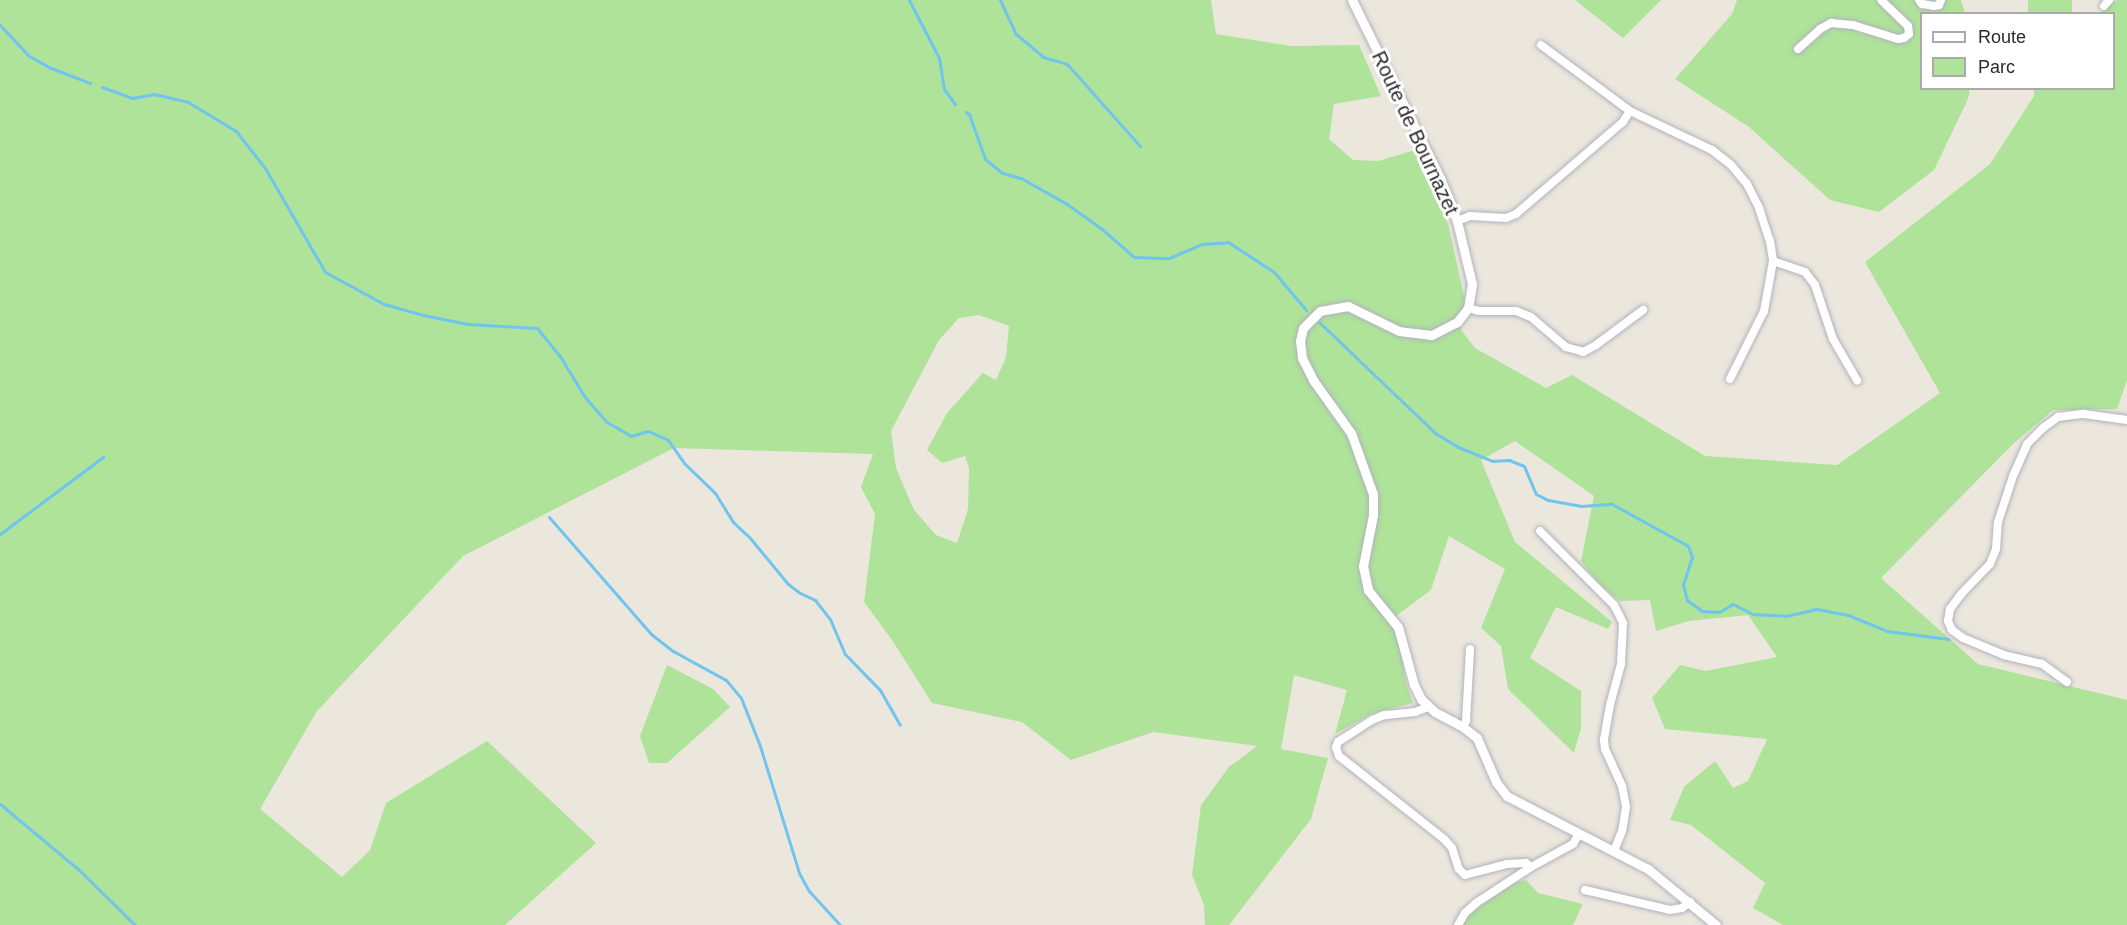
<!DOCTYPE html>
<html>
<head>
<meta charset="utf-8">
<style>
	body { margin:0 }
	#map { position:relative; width:2127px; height:925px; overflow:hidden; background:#ece7dd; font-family:Arial,sans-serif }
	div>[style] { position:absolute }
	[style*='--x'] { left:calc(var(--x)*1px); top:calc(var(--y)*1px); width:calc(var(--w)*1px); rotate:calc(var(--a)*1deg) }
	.green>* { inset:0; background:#aee399; transform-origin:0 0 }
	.stream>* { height:3px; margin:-1.5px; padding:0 1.5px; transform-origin:1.5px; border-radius:1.5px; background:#70c5ee }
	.roads { filter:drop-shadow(0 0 2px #b1b2be) drop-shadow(0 0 2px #b1b2be) }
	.minor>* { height:8px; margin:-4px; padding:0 4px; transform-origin:4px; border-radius:4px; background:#fff }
	.tertiary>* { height:9px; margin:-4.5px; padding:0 4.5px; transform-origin:4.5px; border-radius:4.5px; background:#fff }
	span { translate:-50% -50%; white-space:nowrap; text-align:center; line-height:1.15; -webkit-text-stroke:6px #fff; paint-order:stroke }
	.street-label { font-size:20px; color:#2b2b2b }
	.legend { position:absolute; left:1920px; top:12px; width:195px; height:78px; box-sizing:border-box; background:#fff; border:2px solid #aaa; margin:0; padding:8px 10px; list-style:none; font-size:18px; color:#2b2b2b }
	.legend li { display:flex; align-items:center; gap:12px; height:30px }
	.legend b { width:30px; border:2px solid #aaa }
</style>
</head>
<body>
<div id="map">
	<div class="green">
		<div style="clip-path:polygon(evenodd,0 0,1211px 0,1216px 34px,1291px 46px,1359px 45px,1381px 96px,1334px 104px,1329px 139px,1353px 160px,1378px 161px,1415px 150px,1448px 224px,1465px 301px,1461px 330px,1475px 348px,1546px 388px,1572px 375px,1705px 456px,1837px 465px,1940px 393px,1865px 262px,1990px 164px,2034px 96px,2034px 89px,2114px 88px,2114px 14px,2100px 13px,2117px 0,2127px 0,2127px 380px,2117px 409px,2053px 410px,2014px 443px,1881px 578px,1978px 664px,2127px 700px,2127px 925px,1783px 925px,1753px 908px,1765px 883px,1691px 825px,1670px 820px,1684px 787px,1715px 761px,1733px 788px,1748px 781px,1767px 739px,1665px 729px,1652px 698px,1680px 665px,1706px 671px,1777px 657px,1748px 615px,1689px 621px,1656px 631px,1650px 600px,1620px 601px,1599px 584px,1581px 561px,1594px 496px,1515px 441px,1481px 460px,1515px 542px,1612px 622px,1608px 629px,1556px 607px,1530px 658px,1581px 691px,1581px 728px,1574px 753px,1508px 689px,1501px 646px,1481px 628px,1505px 569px,1449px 536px,1431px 590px,1396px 616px,1406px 683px,1413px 703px,1373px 713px,1335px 734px,1347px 690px,1294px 675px,1281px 749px,1328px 758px,1311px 819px,1229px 925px,1205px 925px,1204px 905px,1192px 875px,1201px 805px,1229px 767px,1257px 746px,1153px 732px,1071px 760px,1022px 722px,932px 703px,892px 640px,864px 602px,875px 514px,861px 487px,873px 454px,674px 448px,463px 556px,317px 711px,260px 809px,342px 877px,370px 850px,386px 803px,487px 741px,596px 843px,505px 925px,0 925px,0 0,979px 315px,1009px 326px,1006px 357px,996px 380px,983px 373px,947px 413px,927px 450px,942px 463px,965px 456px,969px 468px,968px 509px,957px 543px,936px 535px,914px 510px,896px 468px,891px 431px,939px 340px,959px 318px,979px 315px)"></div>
		<div style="clip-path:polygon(1575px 0,1661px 0,1623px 38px)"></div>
		<div style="clip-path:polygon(1737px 0,1961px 0,1965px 13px,1922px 14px,1922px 88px,1970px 89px,1968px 99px,1934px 170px,1879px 212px,1830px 200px,1749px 127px,1675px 79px,1732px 14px)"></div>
		<div style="left:2028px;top:0;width:44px;height:13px"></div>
		<div style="clip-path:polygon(667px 665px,713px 689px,730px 707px,667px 763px,649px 763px,640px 736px)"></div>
		<div style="clip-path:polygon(1526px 880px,1538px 893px,1583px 904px,1573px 925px,1463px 925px,1466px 916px,1514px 883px)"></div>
	</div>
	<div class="stream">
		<div style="--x:909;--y:0;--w:65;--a:62.7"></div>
		<div style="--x:939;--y:58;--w:31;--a:81"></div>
		<div style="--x:944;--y:89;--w:19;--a:54"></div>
		<div style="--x:1000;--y:0;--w:38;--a:65"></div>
		<div style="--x:1016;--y:34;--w:35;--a:40"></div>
		<div style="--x:1043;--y:57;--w:25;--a:16"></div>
		<div style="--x:1067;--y:64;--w:110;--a:48.3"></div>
		<div style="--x:0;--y:25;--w:42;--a:46.9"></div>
		<div style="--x:29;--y:56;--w:25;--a:29"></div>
		<div style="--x:51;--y:68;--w:42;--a:21"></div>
		<div style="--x:102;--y:87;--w:32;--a:20"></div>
		<div style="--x:132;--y:98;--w:22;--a:-10"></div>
		<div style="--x:154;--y:94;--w:35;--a:13"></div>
		<div style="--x:188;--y:102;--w:56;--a:31.1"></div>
		<div style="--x:236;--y:131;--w:47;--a:51.9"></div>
		<div style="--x:265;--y:168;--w:120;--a:60"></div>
		<div style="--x:325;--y:272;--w:67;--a:28.5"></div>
		<div style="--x:384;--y:304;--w:41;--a:15.8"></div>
		<div style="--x:423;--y:315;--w:46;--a:11.3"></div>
		<div style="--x:468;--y:324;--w:69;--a:3.3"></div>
		<div style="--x:537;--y:328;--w:36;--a:51"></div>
		<div style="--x:560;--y:356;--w:47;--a:59"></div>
		<div style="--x:584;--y:396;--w:35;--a:49"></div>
		<div style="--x:607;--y:422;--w:28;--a:30"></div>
		<div style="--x:631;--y:436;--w:18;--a:-16"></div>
		<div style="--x:648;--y:431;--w:22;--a:24"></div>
		<div style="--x:668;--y:440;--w:28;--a:55"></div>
		<div style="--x:684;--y:463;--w:43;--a:44.1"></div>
		<div style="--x:715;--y:493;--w:34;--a:58"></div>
		<div style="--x:733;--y:522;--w:23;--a:43"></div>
		<div style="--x:750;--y:538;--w:60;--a:50.4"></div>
		<div style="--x:788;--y:584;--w:15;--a:37"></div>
		<div style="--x:800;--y:593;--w:17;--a:25"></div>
		<div style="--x:815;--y:600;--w:24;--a:52"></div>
		<div style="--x:830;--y:619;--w:38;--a:67"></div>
		<div style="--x:845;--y:654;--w:50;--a:45.8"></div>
		<div style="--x:880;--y:690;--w:40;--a:60.3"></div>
		<div style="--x:966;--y:112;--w:4;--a:34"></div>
		<div style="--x:969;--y:114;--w:48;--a:70.4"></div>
		<div style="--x:985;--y:159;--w:22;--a:39"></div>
		<div style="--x:1002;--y:173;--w:20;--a:15"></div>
		<div style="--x:1021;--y:178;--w:53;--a:29.5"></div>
		<div style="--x:1067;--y:204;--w:43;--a:35.5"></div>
		<div style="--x:1102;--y:229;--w:43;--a:41.2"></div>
		<div style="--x:1134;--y:257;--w:35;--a:2"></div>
		<div style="--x:1169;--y:258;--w:36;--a:-23"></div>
		<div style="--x:1202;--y:244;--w:26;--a:-4"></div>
		<div style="--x:1228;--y:242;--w:55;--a:33.1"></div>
		<div style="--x:1274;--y:272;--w:50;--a:49.9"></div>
		<div style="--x:1319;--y:322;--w:161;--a:43.7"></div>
		<div style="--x:1435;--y:433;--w:27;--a:31"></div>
		<div style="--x:1458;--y:447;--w:37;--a:22"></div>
		<div style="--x:1492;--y:461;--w:17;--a:-3"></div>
		<div style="--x:1509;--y:460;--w:16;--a:22"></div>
		<div style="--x:1524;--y:466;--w:30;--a:67"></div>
		<div style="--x:1536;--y:494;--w:13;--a:27"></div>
		<div style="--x:1548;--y:500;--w:34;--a:10"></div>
		<div style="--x:1581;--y:506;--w:31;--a:-4"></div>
		<div style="--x:1612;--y:504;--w:87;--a:28.9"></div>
		<div style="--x:1688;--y:546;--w:12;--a:70"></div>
		<div style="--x:1692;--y:557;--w:29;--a:108"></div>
		<div style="--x:1683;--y:585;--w:16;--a:75"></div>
		<div style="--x:1687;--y:600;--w:19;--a:36"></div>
		<div style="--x:1702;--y:611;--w:17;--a:3"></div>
		<div style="--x:1719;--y:612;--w:16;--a:-30"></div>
		<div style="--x:1733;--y:604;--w:22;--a:27"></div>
		<div style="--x:1753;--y:614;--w:33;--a:3"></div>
		<div style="--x:1786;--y:616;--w:32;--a:-13"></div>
		<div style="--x:1817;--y:609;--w:32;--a:11"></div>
		<div style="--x:1848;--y:615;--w:42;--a:22.3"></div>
		<div style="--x:1887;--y:631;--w:62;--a:7.5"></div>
		<div style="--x:549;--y:517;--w:155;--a:48.9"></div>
		<div style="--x:651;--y:634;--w:28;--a:38"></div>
		<div style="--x:673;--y:651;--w:60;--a:28.7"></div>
		<div style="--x:726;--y:680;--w:23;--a:50"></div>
		<div style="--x:741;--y:698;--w:52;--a:68.4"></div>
		<div style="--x:760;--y:746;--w:133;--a:72.9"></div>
		<div style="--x:799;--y:873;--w:21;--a:61"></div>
		<div style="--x:809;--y:891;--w:46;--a:47.6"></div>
		<div style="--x:0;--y:534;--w:129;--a:-36.8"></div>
		<div style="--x:0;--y:804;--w:102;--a:39.8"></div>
		<div style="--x:78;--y:869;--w:80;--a:44.5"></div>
	</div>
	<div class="roads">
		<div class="minor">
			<div style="--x:1919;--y:0;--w:5;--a:53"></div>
			<div style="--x:1922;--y:4;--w:12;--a:9"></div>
			<div style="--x:1934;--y:6;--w:5;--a:-11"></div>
			<div style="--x:1939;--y:5;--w:5;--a:-68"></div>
			<div style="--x:2104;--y:6;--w:8;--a:-50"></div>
			<div style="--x:1541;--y:45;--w:111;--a:36.6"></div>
			<div style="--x:1798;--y:49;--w:30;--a:-42"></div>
			<div style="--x:1820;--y:29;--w:13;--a:-29"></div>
			<div style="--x:1831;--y:23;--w:22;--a:5"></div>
			<div style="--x:1853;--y:25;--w:47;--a:17.3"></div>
			<div style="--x:1898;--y:39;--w:6;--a:-9"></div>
			<div style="--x:1904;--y:38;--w:6;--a:-39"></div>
			<div style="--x:1909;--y:34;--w:8;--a:-97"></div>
			<div style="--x:1908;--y:26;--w:37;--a:-136"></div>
			<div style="--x:1457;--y:221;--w:14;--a:-21"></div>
			<div style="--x:1470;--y:216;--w:36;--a:3"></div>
			<div style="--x:1506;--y:218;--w:11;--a:-22"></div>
			<div style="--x:1516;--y:214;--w:141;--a:-40.7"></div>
			<div style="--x:1623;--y:122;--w:13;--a:-58"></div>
			<div style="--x:1630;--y:111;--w:91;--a:25.4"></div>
			<div style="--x:1712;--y:150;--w:24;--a:38"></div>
			<div style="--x:1731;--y:165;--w:25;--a:50"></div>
			<div style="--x:1747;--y:184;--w:27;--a:63"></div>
			<div style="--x:1759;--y:208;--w:35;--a:72"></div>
			<div style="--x:1770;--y:241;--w:20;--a:81"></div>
			<div style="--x:1773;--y:261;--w:51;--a:100.2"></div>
			<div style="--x:1764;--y:311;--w:76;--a:116.6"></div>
			<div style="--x:1773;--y:261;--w:34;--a:19"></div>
			<div style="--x:1805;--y:272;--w:16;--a:52"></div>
			<div style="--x:1815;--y:285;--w:57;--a:71.6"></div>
			<div style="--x:1833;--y:339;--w:48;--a:59.7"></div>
			<div style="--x:1468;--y:308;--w:11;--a:15"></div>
			<div style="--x:1479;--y:311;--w:37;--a:0"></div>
			<div style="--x:1516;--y:311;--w:16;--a:22"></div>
			<div style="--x:1531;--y:317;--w:46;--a:40.6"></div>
			<div style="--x:1566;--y:347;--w:18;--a:16"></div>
			<div style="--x:1583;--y:352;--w:15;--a:-28"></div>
			<div style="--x:1596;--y:345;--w:59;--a:-36.7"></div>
			<div style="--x:1540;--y:531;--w:105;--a:45"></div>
			<div style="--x:1614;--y:605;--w:20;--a:63"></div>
			<div style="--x:1623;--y:623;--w:41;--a:92.8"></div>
			<div style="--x:1621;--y:664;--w:42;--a:105"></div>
			<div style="--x:1610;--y:705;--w:36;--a:100"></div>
			<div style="--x:1604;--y:740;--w:9;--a:84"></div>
			<div style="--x:1605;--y:749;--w:41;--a:65.3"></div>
			<div style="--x:1622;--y:786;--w:21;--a:79"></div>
			<div style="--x:1626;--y:807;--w:24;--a:99"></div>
			<div style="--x:1622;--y:831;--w:22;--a:112"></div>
			<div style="--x:2067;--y:682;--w:31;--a:-144"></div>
			<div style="--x:2042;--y:664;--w:39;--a:-167"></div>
			<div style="--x:2004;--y:655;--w:44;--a:-157.5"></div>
			<div style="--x:1963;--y:638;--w:14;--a:-144"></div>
			<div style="--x:1952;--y:630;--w:10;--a:-114"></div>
			<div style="--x:1948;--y:621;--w:12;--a:-81"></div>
			<div style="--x:1950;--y:609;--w:20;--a:-53"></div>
			<div style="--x:1962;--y:593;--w:40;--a:-46"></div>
			<div style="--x:1990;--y:564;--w:16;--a:-68"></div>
			<div style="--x:1996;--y:549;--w:27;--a:-86"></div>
			<div style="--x:1998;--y:522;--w:48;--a:-71.9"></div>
			<div style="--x:2013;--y:476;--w:35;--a:-66"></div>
			<div style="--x:2027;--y:444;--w:23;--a:-45"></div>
			<div style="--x:2043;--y:428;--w:19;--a:-36"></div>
			<div style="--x:2058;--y:417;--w:26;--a:-7"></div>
			<div style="--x:2084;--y:414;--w:43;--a:7.9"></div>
			<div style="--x:1428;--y:707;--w:14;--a:159"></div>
			<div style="--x:1415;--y:712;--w:31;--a:174"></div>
			<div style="--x:1384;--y:715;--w:13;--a:157"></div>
			<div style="--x:1372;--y:720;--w:40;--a:147.1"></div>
			<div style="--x:1338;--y:742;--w:5;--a:112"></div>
			<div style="--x:1336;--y:747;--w:9;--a:72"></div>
			<div style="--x:1339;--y:756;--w:134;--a:38.3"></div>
			<div style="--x:1444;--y:839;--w:12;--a:48"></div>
			<div style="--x:1452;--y:848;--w:22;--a:72"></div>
			<div style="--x:1459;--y:869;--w:8;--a:45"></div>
			<div style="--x:1465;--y:875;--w:43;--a:-14.7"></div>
			<div style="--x:1507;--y:864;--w:19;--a:-3"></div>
			<div style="--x:1526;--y:863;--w:6;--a:39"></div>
			<div style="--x:1463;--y:727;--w:7;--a:-63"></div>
			<div style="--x:1466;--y:721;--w:72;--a:-86.8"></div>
			<div style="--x:1585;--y:890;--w:87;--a:13.2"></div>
			<div style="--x:1670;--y:910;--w:12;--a:-9"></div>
			<div style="--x:1682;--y:908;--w:10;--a:-37"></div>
			<div style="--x:1458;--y:925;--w:14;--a:-60"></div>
			<div style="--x:1465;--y:913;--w:15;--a:-42"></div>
			<div style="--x:1476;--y:903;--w:66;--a:-33.2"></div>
			<div style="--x:1531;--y:867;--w:48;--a:-28.7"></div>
			<div style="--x:1573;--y:844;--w:12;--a:-59"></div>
		</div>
		<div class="tertiary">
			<div style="--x:1352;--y:0;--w:199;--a:63.7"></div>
			<div style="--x:1440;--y:178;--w:46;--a:68.4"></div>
			<div style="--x:1457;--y:221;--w:65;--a:76.6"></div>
			<div style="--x:1472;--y:284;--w:24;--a:99"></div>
			<div style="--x:1468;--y:308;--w:18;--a:128"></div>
			<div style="--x:1457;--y:322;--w:29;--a:153"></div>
			<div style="--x:1431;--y:335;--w:32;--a:-173"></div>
			<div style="--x:1399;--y:331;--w:57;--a:-153.9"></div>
			<div style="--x:1348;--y:306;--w:28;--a:170"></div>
			<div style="--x:1320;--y:311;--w:24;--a:135"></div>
			<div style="--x:1303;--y:328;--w:13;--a:103"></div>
			<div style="--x:1300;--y:341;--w:17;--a:83"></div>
			<div style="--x:1302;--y:358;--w:25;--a:63"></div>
			<div style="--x:1313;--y:380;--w:65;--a:54.4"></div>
			<div style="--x:1351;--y:433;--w:65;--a:70.2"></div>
			<div style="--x:1373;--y:494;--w:21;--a:90"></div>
			<div style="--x:1373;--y:515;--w:52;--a:101.1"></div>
			<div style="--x:1363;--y:566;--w:25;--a:78"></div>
			<div style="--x:1368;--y:590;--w:48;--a:51"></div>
			<div style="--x:1398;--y:627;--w:60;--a:74.6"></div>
			<div style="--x:1414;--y:685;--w:16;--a:63"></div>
			<div style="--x:1421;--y:699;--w:19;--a:43"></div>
			<div style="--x:1435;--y:712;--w:32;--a:28"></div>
			<div style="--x:1463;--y:727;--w:18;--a:38"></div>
			<div style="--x:1477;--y:738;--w:48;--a:66.6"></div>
			<div style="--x:1496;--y:782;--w:18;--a:52"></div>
			<div style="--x:1507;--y:796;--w:159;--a:27.4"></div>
			<div style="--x:1648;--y:869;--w:88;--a:39.5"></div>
		</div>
	</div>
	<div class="street-label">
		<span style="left:1415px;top:133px;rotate:65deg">Route de Bournazet</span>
	</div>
	<ul class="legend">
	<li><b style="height:8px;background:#fff"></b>Route</li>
	<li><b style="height:16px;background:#aee399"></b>Parc</li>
	</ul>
</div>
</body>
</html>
